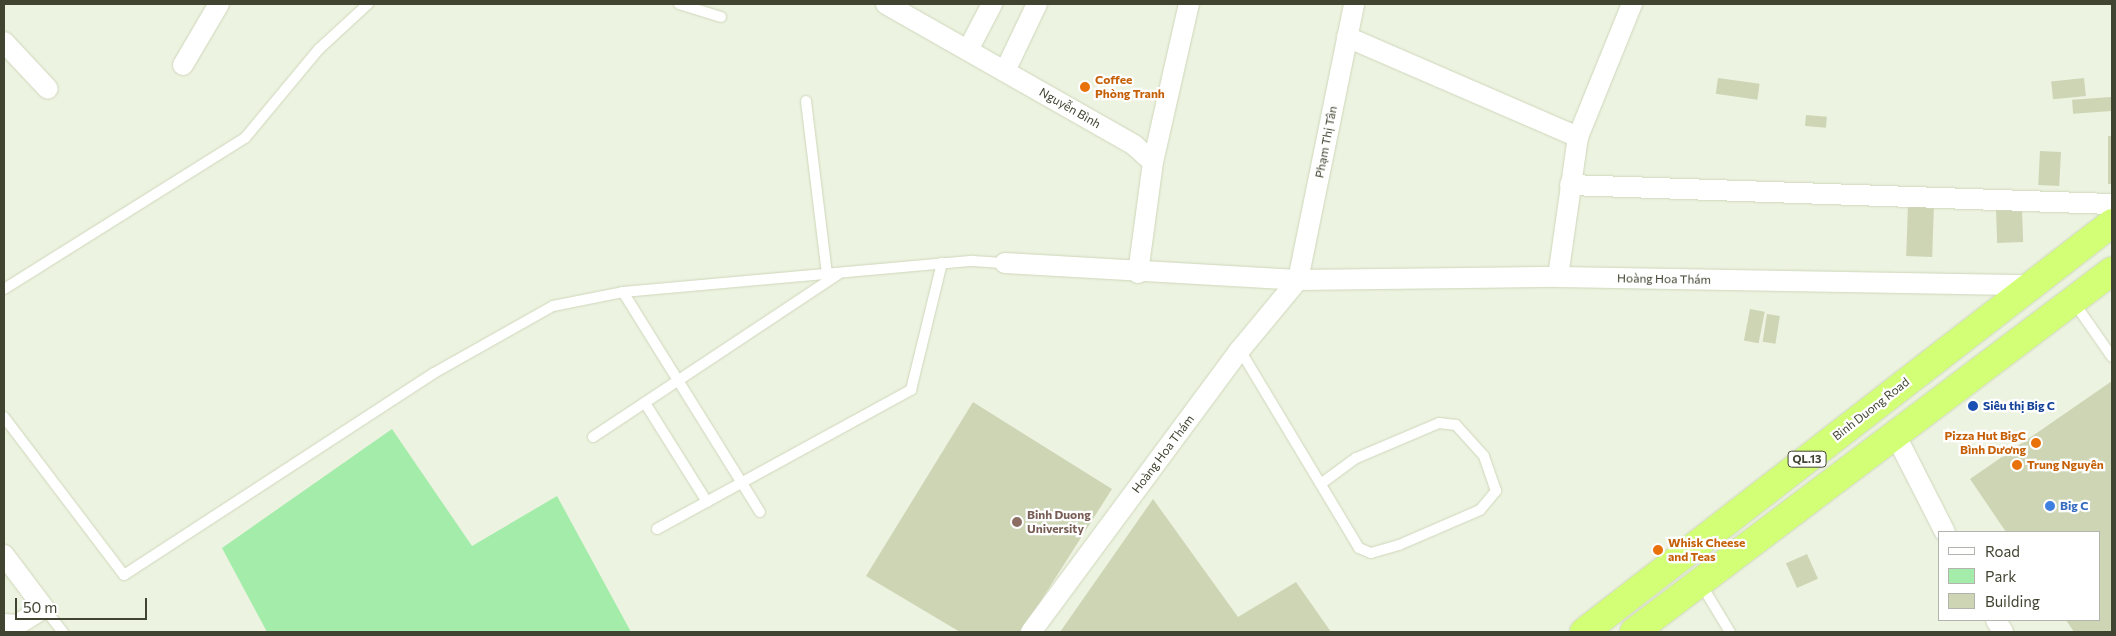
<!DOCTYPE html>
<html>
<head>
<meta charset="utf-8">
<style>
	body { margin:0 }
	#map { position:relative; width:2116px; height:636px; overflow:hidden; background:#edf3e1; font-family:Commissioner,sans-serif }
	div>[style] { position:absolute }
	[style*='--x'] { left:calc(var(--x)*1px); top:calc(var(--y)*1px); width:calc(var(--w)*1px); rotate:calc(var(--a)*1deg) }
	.green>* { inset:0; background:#a4ecaa }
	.building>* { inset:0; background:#ced5b5; transform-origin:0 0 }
	.roads { filter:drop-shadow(0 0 1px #ced7ba) drop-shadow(0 0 1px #ced7ba) }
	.service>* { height:10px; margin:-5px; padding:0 5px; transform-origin:5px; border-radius:5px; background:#fff }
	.minor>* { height:20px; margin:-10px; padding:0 10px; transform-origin:10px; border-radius:10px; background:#fff }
	.trunk>* { height:28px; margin:-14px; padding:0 14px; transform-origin:14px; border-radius:14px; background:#d3ff77 }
	.dots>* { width:14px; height:14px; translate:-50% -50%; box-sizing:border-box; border:2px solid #fff; border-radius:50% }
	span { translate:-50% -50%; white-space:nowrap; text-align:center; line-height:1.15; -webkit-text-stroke:4.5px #fff; paint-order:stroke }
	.shield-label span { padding:1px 4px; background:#fff; border:1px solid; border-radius:4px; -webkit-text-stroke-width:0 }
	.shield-label { font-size:11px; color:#404431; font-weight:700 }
	.food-label { font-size:12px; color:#c56008; font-weight:700 }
	.left { translate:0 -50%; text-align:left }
	.right { translate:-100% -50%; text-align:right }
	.street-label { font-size:12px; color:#404431 }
	.transit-label { font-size:12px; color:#164399; font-weight:700 }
	.shop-label { font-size:12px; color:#366cbe; font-weight:700 }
	.education-label { font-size:12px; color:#785e54; font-weight:700 }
	.frame { position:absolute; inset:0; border:5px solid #404431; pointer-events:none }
	.legend { position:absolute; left:1938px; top:531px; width:162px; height:90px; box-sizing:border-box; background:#fff; border:1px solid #b3b4ad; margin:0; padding:6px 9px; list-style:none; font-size:15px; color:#404431 }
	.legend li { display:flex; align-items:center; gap:10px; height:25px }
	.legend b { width:25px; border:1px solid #b3b4ad }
	.scale { position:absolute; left:15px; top:598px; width:132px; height:22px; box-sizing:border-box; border:2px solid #404431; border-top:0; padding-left:6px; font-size:15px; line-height:18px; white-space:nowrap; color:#404431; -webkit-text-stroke:4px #fff; paint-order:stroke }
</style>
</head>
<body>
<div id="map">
	<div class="green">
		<div style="clip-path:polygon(392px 429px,472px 546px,557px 496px,631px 632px,267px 632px,222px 548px)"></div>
	</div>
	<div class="building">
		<div style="left:1718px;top:78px;width:42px;height:16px;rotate:8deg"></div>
		<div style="left:2084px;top:78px;width:18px;height:33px;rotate:84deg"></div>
		<div style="left:2111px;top:97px;width:14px;height:39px;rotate:86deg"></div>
		<div style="left:1806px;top:115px;width:21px;height:11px;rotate:5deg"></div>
		<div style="left:2108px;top:136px;width:4px;height:48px"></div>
		<div style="left:2040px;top:151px;width:21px;height:34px;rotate:3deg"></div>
		<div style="left:1908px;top:204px;width:26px;height:52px;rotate:2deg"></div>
		<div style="left:2022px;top:209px;width:33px;height:26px;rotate:88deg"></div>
		<div style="left:1750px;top:309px;width:15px;height:32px;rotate:11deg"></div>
		<div style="left:1767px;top:314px;width:13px;height:28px;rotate:9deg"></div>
		<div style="clip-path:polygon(2112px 381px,2112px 632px,2074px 632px,2066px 620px,2100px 620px,2100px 532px,2006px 532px,1970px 479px)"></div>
		<div style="clip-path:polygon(973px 402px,1112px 489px,1021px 632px,960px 632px,866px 576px)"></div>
		<div style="clip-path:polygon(1153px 499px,1238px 617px,1296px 582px,1331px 632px,1060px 632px)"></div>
		<div style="left:1807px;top:554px;width:27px;height:23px;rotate:66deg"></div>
	</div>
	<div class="roads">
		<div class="service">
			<div style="--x:679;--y:4;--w:44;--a:17.2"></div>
			<div style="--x:806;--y:101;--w:174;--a:83.1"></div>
			<div style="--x:4;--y:289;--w:284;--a:-32.1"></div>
			<div style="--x:245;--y:138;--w:116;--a:-50.3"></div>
			<div style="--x:319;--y:49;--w:67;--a:-42.6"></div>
			<div style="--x:623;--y:292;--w:259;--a:58.1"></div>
			<div style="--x:2073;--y:301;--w:68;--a:55.1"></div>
			<div style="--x:1240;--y:350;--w:231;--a:59"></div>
			<div style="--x:1359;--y:548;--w:13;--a:23"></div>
			<div style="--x:1371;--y:553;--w:29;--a:-16"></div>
			<div style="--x:1399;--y:545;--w:88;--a:-23.4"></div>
			<div style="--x:1480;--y:510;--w:25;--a:-50"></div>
			<div style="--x:1496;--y:491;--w:37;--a:-109"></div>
			<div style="--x:1484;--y:456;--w:42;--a:-132.1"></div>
			<div style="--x:1456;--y:425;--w:17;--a:-173"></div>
			<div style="--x:1439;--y:423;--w:90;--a:157.1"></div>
			<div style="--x:1356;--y:458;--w:42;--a:143.7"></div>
			<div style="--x:645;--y:403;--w:117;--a:57.9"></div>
			<div style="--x:4;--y:417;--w:198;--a:52.8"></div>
			<div style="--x:124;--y:575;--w:370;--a:-33.1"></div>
			<div style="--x:434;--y:373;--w:137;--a:-29.4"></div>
			<div style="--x:553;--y:306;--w:71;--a:-11.3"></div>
			<div style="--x:623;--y:292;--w:351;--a:-5.1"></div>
			<div style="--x:973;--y:261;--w:32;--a:4"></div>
			<div style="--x:593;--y:437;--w:294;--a:-33.6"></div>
			<div style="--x:657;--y:529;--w:290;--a:-28.7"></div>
			<div style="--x:911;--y:390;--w:131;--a:-76.3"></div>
			<div style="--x:1701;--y:584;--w:56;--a:58.9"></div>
			<div style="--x:44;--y:608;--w:31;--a:52"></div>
		</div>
		<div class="minor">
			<div style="--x:886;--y:4;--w:285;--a:29.6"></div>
			<div style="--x:1134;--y:145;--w:25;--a:42"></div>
			<div style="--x:1153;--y:162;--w:112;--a:97.7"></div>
			<div style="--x:1347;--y:37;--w:252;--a:23.4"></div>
			<div style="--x:4;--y:42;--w:64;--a:46.9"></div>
			<div style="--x:968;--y:50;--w:52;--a:-62.4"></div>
			<div style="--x:183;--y:65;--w:71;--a:-59.5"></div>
			<div style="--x:1005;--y:71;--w:74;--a:-64.5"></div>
			<div style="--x:1153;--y:162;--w:162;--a:-77.2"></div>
			<div style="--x:1570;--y:185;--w:542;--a:2.01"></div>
			<div style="--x:1005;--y:263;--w:293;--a:3.3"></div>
			<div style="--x:1298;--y:280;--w:260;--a:-0.7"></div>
			<div style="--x:1558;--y:277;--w:472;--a:1"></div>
			<div style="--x:1558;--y:277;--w:141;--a:-81.9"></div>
			<div style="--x:1578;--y:137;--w:144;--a:-67.9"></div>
			<div style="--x:1895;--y:434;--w:110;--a:63"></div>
			<div style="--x:4;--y:555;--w:66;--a:53"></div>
			<div style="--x:44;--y:608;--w:32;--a:148"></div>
			<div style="--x:17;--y:625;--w:13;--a:-176"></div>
			<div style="--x:1996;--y:620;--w:14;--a:60"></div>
			<div style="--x:1031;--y:632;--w:351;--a:-53.5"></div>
			<div style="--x:1240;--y:350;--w:91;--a:-50.4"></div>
			<div style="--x:1298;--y:280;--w:282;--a:-78.5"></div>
		</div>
		<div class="trunk">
			<div style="--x:1584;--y:632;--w:668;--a:-37.76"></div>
			<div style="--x:1634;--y:632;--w:599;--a:-37.06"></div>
		</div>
	</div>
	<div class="dots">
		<div style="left:1085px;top:87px;background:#e8710a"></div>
		<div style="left:1973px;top:406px;background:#1a4fb4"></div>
		<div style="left:2036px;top:443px;background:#e8710a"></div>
		<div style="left:2017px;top:465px;background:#e8710a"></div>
		<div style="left:2050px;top:506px;background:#3f7fe0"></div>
		<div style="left:1017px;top:522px;background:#8d6e63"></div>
		<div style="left:1658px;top:550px;background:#e8710a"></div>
	</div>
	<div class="shield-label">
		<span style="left:1807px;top:459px">QL.13</span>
	</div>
	<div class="food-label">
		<span class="left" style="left:1095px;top:87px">Coffee<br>Phòng Tranh</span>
		<span class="right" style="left:2026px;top:443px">Pizza Hut BigC<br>Bình Dương</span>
		<span class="left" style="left:2027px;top:465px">Trung Nguyên</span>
		<span class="left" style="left:1668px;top:550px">Whisk Cheese<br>and Teas</span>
	</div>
	<div class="street-label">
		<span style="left:1070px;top:108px;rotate:30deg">Nguyễn Bình</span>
		<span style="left:1326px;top:142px;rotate:-79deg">Phạm Thị Tân</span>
		<span style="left:1664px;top:279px;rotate:1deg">Hoàng Hoa Thám</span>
		<span style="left:1871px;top:409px;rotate:-38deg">Binh Duong Road</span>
		<span style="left:1163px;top:454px;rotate:-53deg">Hoàng Hoa Thám</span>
	</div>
	<div class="transit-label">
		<span class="left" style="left:1983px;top:406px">Siêu thị Big C</span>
	</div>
	<div class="shop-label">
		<span class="left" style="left:2060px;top:506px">Big C</span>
	</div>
	<div class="education-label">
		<span class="left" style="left:1027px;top:522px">Binh Duong<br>University</span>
	</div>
	<div class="frame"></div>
	<ul class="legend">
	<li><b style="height:6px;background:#fff"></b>Road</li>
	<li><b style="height:14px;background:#a4ecaa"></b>Park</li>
	<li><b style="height:14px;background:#ced5b5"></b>Building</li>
	</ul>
	<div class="scale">50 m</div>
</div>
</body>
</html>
